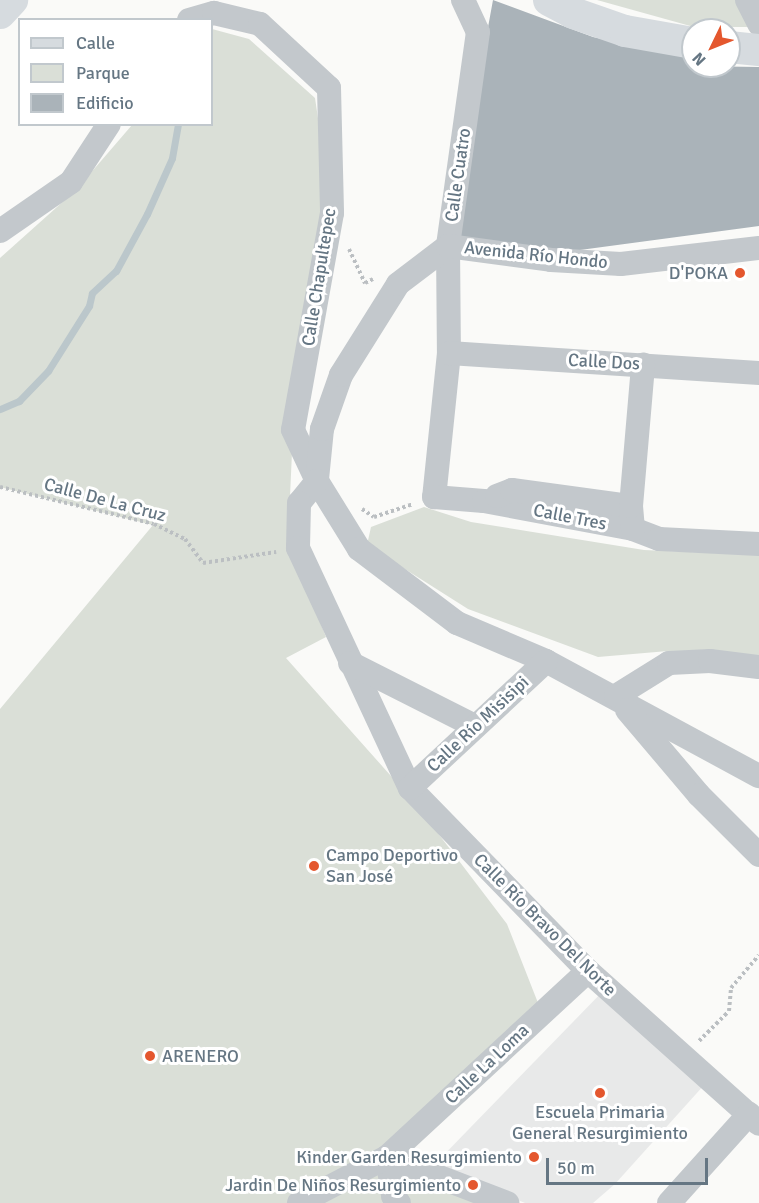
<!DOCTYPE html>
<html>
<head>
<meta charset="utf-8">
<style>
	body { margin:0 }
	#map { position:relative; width:759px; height:1203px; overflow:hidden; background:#fafaf8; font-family:Signika,sans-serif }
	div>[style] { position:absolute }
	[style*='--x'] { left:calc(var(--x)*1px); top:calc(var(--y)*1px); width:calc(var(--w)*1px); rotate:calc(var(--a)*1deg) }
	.built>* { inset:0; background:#e8e9e9 }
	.green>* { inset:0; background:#dadfd7 }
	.stream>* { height:7px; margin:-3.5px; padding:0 3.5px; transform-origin:3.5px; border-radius:3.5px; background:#bbc7cb }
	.building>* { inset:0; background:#aab3b9 }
	.path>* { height:4px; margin-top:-2px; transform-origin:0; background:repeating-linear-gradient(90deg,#bbbfc2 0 3px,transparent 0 6px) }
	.minor>* { height:24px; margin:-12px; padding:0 12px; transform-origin:12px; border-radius:12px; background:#c3c8cc }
	.major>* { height:32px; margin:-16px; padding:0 16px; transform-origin:16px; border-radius:16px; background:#d6dbdf }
	.dots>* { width:16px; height:16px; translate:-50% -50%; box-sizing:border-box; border:3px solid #fff; border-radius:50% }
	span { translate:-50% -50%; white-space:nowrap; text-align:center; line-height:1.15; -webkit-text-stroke:6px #fff; paint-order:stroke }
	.street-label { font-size:18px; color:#657683 }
	.poi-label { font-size:18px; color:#657683 }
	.right { translate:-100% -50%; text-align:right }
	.left { translate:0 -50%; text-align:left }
	.legend { position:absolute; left:18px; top:18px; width:195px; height:108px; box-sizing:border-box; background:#fff; border:2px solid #c1c8cd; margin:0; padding:8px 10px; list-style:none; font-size:18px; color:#657683 }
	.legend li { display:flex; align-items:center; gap:12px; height:30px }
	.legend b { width:30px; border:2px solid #c1c8cd }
	.north { position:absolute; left:681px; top:18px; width:60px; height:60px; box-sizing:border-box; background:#fff; border:2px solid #c1c8cd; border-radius:50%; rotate:227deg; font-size:16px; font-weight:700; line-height:24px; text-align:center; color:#657683 }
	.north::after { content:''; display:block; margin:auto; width:21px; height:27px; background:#e4572e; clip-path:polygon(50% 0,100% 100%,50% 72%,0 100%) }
	.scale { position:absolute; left:546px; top:1158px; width:162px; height:27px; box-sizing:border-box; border:3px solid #657683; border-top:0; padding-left:8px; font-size:18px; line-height:21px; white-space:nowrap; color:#657683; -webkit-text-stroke:4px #fff; paint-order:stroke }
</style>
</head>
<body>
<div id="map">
	<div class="built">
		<div style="clip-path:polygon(606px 988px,705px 1084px,615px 1184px,593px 1203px,525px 1203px,435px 1164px)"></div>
	</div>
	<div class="green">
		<div style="clip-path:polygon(597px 0,747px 0,759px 27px,694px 27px)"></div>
		<div style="clip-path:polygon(212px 29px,249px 39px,315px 98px,332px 213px,293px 430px,288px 541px,326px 637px,286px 658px,415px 803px,507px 924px,540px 1008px,381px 1160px,480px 1203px,0 1203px,0 709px,153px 525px,0 487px,0 258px,76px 190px,132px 125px,212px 124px)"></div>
		<div style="clip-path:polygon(424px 507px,471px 522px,644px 550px,759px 555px,759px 658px,668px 651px,598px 657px,468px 609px,367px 545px,371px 527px)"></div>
	</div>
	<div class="stream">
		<div style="--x:0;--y:409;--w:21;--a:-23"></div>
		<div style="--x:19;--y:401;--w:42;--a:-46"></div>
		<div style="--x:48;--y:371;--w:77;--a:-57.8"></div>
		<div style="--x:89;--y:306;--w:13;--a:-77"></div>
		<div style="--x:92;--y:293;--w:33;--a:-43"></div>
		<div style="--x:116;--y:271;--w:65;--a:-61.5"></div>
		<div style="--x:147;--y:214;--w:61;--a:-65.9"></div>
		<div style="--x:172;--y:158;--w:35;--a:-80"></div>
	</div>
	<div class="building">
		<div style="clip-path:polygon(493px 0,593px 37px,693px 59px,693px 66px,759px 67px,759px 226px,565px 252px,448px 246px)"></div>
	</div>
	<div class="path">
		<div style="--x:349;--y:249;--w:38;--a:65"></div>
		<div style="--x:365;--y:283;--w:9;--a:-27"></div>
		<div style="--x:0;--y:487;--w:158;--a:13.5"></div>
		<div style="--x:154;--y:524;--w:34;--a:26"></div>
		<div style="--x:185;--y:539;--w:30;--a:53"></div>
		<div style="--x:203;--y:563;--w:74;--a:-8.6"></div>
		<div style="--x:362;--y:509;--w:14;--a:34"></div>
		<div style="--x:374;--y:517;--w:41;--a:-18.4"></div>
		<div style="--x:699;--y:1041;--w:42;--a:-45"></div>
		<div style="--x:729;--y:1011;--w:23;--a:-85"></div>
		<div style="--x:731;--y:988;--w:43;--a:-49.7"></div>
	</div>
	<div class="minor">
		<div style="--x:463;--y:0;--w:35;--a:65"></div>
		<div style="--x:478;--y:32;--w:216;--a:98"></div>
		<div style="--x:448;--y:246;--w:107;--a:89.5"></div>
		<div style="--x:449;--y:353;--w:145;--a:95.9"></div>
		<div style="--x:434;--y:497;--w:50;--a:4.6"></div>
		<div style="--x:484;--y:501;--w:152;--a:10.6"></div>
		<div style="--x:633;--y:529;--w:28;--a:21"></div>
		<div style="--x:659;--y:539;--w:100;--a:2.9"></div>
		<div style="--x:747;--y:0;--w:27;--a:63"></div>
		<div style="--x:189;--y:20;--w:26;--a:-16"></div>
		<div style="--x:214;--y:13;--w:47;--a:13.4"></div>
		<div style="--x:260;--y:24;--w:94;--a:42.8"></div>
		<div style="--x:329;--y:88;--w:125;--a:88.6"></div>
		<div style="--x:332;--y:213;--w:220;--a:100.2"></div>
		<div style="--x:293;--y:430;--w:56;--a:64.8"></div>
		<div style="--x:317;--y:481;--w:80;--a:58.3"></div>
		<div style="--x:359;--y:549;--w:123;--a:37.1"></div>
		<div style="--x:457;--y:623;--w:97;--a:23.1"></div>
		<div style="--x:546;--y:661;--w:242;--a:28.4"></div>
		<div style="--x:0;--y:231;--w:86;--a:-34.6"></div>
		<div style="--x:71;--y:182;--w:69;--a:-56.8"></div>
		<div style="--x:449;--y:353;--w:311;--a:3.7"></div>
		<div style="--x:317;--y:479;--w:50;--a:-84.3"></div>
		<div style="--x:322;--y:429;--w:57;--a:-70.6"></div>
		<div style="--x:341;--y:375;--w:107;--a:-57.9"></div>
		<div style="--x:398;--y:284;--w:63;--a:-37.2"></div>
		<div style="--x:448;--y:246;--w:104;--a:7.7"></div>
		<div style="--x:551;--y:260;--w:70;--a:3.3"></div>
		<div style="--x:621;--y:264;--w:139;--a:-6.6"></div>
		<div style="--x:317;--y:481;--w:28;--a:129"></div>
		<div style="--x:299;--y:503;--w:45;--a:91.3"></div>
		<div style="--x:298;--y:548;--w:265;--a:65"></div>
		<div style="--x:410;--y:788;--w:255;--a:45.8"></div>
		<div style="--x:588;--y:971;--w:229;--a:41.8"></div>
		<div style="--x:497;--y:496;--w:16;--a:-22"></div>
		<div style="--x:512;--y:490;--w:120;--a:7.7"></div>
		<div style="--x:633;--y:529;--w:23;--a:-95"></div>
		<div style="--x:631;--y:506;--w:142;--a:-85.1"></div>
		<div style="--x:350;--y:663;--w:138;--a:26.8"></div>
		<div style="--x:616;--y:696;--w:62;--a:-31.9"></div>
		<div style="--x:669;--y:663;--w:41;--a:-2.8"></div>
		<div style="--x:710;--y:661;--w:49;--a:7"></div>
		<div style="--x:627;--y:710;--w:111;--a:49.7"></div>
		<div style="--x:699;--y:795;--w:85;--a:45"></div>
		<div style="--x:410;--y:788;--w:186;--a:-43"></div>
		<div style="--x:387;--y:1157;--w:129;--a:21"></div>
		<div style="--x:387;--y:1157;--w:39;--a:81"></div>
		<div style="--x:393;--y:1196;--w:9;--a:49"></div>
		<div style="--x:299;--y:1203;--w:99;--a:-27.6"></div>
		<div style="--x:387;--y:1157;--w:274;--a:-42.8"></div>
		<div style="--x:669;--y:1203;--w:120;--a:-48"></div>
	</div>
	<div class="major">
		<div style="--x:549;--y:0;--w:27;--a:28"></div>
		<div style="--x:573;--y:13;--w:55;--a:19.1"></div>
		<div style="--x:625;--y:31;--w:69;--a:10"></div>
		<div style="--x:0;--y:13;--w:18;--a:-47"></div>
		<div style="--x:729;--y:47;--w:30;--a:6"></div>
	</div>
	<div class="dots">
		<div style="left:740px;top:273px;background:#e4572e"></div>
		<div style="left:314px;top:866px;background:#e4572e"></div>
		<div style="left:150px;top:1056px;background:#e4572e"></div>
		<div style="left:600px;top:1093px;background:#e4572e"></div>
		<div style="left:534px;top:1157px;background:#e4572e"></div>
		<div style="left:473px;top:1185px;background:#e4572e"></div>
	</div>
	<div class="street-label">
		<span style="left:458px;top:175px;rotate:-82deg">Calle Cuatro</span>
		<span style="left:536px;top:255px;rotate:6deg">Avenida Río Hondo</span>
		<span style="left:319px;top:277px;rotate:-81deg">Calle Chapultepec</span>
		<span style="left:604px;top:362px;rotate:3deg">Calle Dos</span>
		<span style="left:105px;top:500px;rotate:15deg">Calle De La Cruz</span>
		<span style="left:570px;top:517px;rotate:11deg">Calle Tres</span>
		<span style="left:478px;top:724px;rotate:-43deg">Calle Río Misisipi</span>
		<span style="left:545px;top:925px;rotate:45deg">Calle Río Bravo Del Norte</span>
		<span style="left:487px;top:1064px;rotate:-43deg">Calle La Loma</span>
	</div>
	<div class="poi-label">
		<span class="right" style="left:728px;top:273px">D'POKA</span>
		<span class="left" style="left:326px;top:866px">Campo Deportivo<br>San José</span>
		<span class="left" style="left:162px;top:1056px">ARENERO</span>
		<span style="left:600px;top:1123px">Escuela Primaria<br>General Resurgimiento</span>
		<span class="right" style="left:522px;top:1157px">Kinder Garden Resurgimiento</span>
		<span class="right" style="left:461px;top:1185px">Jardin De Niños Resurgimiento</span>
	</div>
	<ul class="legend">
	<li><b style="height:8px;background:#d6dbdf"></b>Calle</li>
	<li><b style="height:16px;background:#dadfd7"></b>Parque</li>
	<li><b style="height:16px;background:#aab3b9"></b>Edificio</li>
	</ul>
	<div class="north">N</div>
	<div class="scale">50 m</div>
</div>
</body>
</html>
